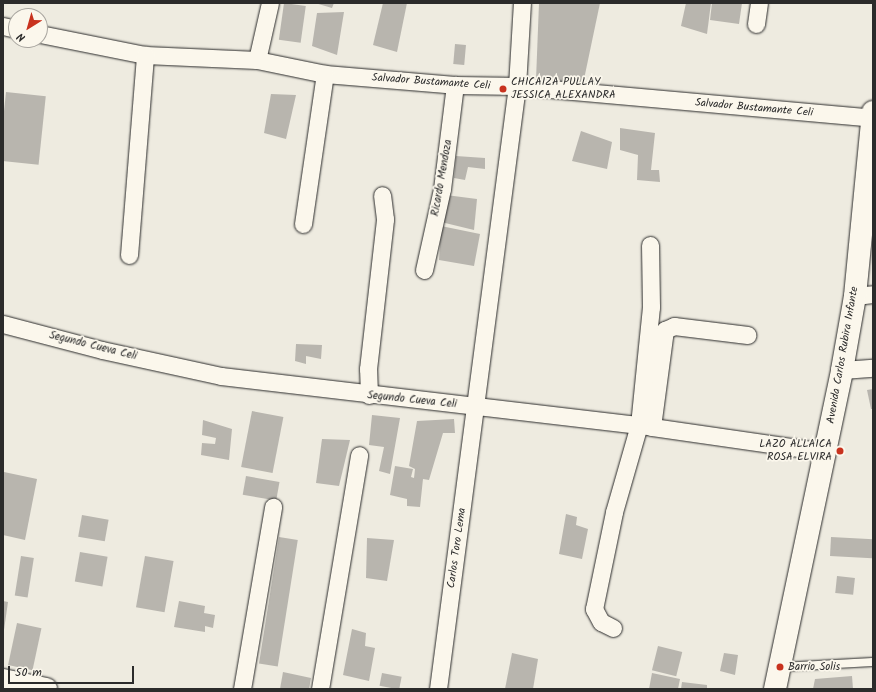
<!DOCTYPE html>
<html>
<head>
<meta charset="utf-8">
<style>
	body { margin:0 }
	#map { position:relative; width:876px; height:692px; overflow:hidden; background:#eeebe0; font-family:Kalam,sans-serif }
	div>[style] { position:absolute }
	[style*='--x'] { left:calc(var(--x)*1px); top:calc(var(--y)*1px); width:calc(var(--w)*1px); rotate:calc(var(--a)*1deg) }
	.building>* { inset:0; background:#b8b5ae; transform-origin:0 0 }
	.roads { filter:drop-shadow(0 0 1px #2b2b2b) drop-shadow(0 0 1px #2b2b2b) }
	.lane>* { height:8px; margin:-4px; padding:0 4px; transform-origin:4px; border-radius:4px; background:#fbf7ec }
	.street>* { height:17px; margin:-8.5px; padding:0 8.5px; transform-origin:8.5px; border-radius:8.5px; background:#fbf7ec }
	.secondary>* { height:22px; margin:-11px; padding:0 11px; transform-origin:11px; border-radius:11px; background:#fbf7ec }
	.primary>* { height:22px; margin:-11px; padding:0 11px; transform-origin:11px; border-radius:11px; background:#fbf7ec }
	.dots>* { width:11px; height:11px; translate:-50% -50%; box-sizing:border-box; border:2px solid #fbf7ec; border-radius:50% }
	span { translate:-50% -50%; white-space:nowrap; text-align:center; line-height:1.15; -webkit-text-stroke:3.5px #fbf7ec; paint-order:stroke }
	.street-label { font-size:11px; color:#2b2b2b }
	.poi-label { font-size:11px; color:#2b2b2b }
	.left { translate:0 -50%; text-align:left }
	.right { translate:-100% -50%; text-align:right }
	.frame { position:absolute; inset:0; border:4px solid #2b2b2b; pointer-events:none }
	.north { position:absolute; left:8px; top:8px; width:40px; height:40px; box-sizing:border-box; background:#fbf7ec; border:1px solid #a8a59f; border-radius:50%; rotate:217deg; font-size:11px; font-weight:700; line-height:16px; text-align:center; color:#2b2b2b }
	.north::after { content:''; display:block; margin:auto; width:14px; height:18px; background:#c8321e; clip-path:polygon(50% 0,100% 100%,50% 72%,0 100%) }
	.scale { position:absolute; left:8px; top:666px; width:126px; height:18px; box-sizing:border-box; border:2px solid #2b2b2b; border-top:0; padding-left:5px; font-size:12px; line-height:14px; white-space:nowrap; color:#2b2b2b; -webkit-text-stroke:3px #fbf7ec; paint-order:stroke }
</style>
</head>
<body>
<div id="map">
	<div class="building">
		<div style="left:284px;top:3px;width:22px;height:37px;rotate:8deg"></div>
		<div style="clip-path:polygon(315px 3px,334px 3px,332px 8px)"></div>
		<div style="clip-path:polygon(383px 3px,407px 3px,397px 52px,373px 45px)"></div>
		<div style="clip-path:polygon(539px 3px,600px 3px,583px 84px,536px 80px)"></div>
		<div style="clip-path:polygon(686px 3px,711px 3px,707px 34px,681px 26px)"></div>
		<div style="clip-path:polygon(712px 3px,742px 3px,739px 24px,710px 20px)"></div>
		<div style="clip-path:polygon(344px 12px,337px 55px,312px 46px,317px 13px)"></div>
		<div style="left:455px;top:44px;width:11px;height:20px;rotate:5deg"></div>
		<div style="left:6px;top:92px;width:40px;height:69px;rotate:6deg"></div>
		<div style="clip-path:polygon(271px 94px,296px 95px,286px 139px,264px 133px)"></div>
		<div style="clip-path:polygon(620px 128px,655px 133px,651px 170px,659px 170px,660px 182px,637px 180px,638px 155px,620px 150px)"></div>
		<div style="clip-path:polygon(581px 131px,612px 142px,607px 169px,572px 161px)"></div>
		<div style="clip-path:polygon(456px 156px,485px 158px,485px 169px,468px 167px,465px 180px,454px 178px)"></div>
		<div style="clip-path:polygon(446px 195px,477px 199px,474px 230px,441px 222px)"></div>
		<div style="clip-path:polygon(441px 226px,480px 234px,474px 266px,439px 260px)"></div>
		<div style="clip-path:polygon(296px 344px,322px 345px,321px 359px,306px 356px,306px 364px,295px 361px)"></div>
		<div style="clip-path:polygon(873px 389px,873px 409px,871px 409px,867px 390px)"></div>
		<div style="left:252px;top:411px;width:32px;height:57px;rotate:11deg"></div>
		<div style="clip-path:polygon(372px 415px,400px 418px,390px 474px,379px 471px,384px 447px,369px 445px)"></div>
		<div style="clip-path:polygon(454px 419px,455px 433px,443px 433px,429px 480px,423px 479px,420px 507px,407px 506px,407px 499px,390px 495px,395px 466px,413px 469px,411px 477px,414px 478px,415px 469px,409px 466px,417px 421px)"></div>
		<div style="clip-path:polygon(203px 420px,232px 429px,229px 460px,201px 455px,202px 443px,215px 444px,216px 438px,202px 435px)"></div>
		<div style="clip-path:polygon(322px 439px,350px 440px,339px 486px,316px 483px)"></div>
		<div style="clip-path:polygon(4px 472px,37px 479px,25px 540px,3px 535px)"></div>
		<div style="left:246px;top:476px;width:34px;height:19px;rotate:10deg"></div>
		<div style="clip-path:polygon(566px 514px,577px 517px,576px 525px,588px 529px,582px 559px,559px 554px)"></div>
		<div style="left:82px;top:515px;width:27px;height:22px;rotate:10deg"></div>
		<div style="left:279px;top:537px;width:19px;height:128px;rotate:9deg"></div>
		<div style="left:831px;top:537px;width:42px;height:19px;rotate:3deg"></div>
		<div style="clip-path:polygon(367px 538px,394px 540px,387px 581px,366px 578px)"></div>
		<div style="left:80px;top:552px;width:28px;height:30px;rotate:10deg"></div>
		<div style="left:21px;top:556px;width:13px;height:40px;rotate:9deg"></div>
		<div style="left:145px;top:556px;width:29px;height:52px;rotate:10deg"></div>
		<div style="left:837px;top:576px;width:18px;height:17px;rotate:6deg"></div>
		<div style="clip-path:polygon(3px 601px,8px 602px,4px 630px,3px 630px)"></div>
		<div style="clip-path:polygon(179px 601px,205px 606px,204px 613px,215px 615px,213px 628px,205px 626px,205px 632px,174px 627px)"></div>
		<div style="left:17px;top:623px;width:25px;height:43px;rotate:12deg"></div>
		<div style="clip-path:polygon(352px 629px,366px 633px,365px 646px,375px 648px,369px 681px,343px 675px)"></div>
		<div style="left:658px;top:646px;width:25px;height:25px;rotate:14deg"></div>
		<div style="clip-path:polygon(512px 653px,538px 659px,533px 689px,505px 689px)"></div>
		<div style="clip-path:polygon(724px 653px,738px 655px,735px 675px,720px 671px)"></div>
		<div style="clip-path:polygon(283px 672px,311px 678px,309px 689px,280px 689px)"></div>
		<div style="left:382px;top:673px;width:20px;height:13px;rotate:11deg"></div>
		<div style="clip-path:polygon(652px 673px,680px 679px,678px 689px,649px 689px)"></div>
		<div style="clip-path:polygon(852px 676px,853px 689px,813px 689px,815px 679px)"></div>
		<div style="clip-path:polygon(682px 682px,707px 685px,707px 689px,681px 689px)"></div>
	</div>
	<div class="roads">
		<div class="lane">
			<div style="--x:781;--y:667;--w:92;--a:-3.1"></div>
		</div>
		<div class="street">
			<div style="--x:756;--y:24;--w:21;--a:-82"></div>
			<div style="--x:3;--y:26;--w:13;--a:13"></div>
			<div style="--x:40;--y:34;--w:107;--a:11.3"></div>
			<div style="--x:145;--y:55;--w:112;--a:2.6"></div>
			<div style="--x:257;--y:60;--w:69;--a:11.6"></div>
			<div style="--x:325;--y:74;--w:130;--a:4.8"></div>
			<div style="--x:455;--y:85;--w:62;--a:0.9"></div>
			<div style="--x:517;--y:86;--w:357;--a:5.1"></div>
			<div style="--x:257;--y:60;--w:58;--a:-77.2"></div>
			<div style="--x:303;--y:224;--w:152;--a:-81.7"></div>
			<div style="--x:129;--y:255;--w:201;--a:-85.4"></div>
			<div style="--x:424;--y:270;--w:83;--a:-77.5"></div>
			<div style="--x:442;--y:189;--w:105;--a:-82.9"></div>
			<div style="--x:855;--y:296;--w:18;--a:-6"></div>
			<div style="--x:3;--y:324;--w:102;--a:14.7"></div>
			<div style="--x:102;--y:350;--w:122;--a:12.3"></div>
			<div style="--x:221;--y:376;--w:434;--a:6.7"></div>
			<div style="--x:652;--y:427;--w:175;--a:8.2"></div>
			<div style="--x:842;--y:370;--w:31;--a:-4"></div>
			<div style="--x:369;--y:395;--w:26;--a:-92"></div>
			<div style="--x:368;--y:369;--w:151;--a:-83.5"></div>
			<div style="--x:385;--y:219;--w:24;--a:-97"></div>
			<div style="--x:652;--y:427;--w:98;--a:-82.4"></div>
			<div style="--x:665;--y:330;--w:10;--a:-24"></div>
			<div style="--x:674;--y:326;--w:74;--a:7"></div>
			<div style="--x:613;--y:628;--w:13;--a:-153"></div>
			<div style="--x:601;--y:622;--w:15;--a:-118"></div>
			<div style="--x:594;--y:609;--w:99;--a:-78.3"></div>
			<div style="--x:614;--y:512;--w:91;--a:-74"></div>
			<div style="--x:639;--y:425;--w:119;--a:-84.2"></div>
			<div style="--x:651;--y:307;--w:62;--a:-90.9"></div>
			<div style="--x:242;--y:689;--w:185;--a:-80.3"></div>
			<div style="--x:320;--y:689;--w:237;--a:-80.5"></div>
			<div style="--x:438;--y:689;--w:608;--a:-82.54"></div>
			<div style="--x:517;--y:86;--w:83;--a:-86.6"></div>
		</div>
		<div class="secondary">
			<div style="--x:775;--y:689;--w:326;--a:-78.1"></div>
			<div style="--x:842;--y:370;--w:75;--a:-80"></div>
			<div style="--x:855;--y:296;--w:185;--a:-84.4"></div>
		</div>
		<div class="primary">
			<div style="--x:3;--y:680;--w:44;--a:11.8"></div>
		</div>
	</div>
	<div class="dots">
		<div style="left:503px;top:89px;background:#c8321e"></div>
		<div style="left:840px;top:451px;background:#c8321e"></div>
		<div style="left:780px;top:667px;background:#c8321e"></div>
	</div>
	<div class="street-label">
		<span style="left:431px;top:82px;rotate:4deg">Salvador Bustamante Celi</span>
		<span style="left:754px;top:108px;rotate:5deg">Salvador Bustamante Celi</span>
		<span style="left:442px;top:178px;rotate:-80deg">Ricardo Mendoza</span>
		<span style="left:93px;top:346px;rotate:14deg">Segundo Cueva Celi</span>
		<span style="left:843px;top:355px;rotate:-80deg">Avenida Carlos Rubira Infante</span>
		<span style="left:412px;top:400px;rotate:6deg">Segundo Cueva Celi</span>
		<span style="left:457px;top:548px;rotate:-82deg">Carlos Toro Lema</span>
	</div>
	<div class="poi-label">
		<span class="left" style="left:511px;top:89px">CHICAIZA PULLAY<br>JESSICA ALEXANDRA</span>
		<span class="right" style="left:832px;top:451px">LAZO ALLAICA<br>ROSA ELVIRA</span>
		<span class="left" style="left:788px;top:667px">Barrio Solis</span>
	</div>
	<div class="frame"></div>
	<div class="north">N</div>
	<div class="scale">50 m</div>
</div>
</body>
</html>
